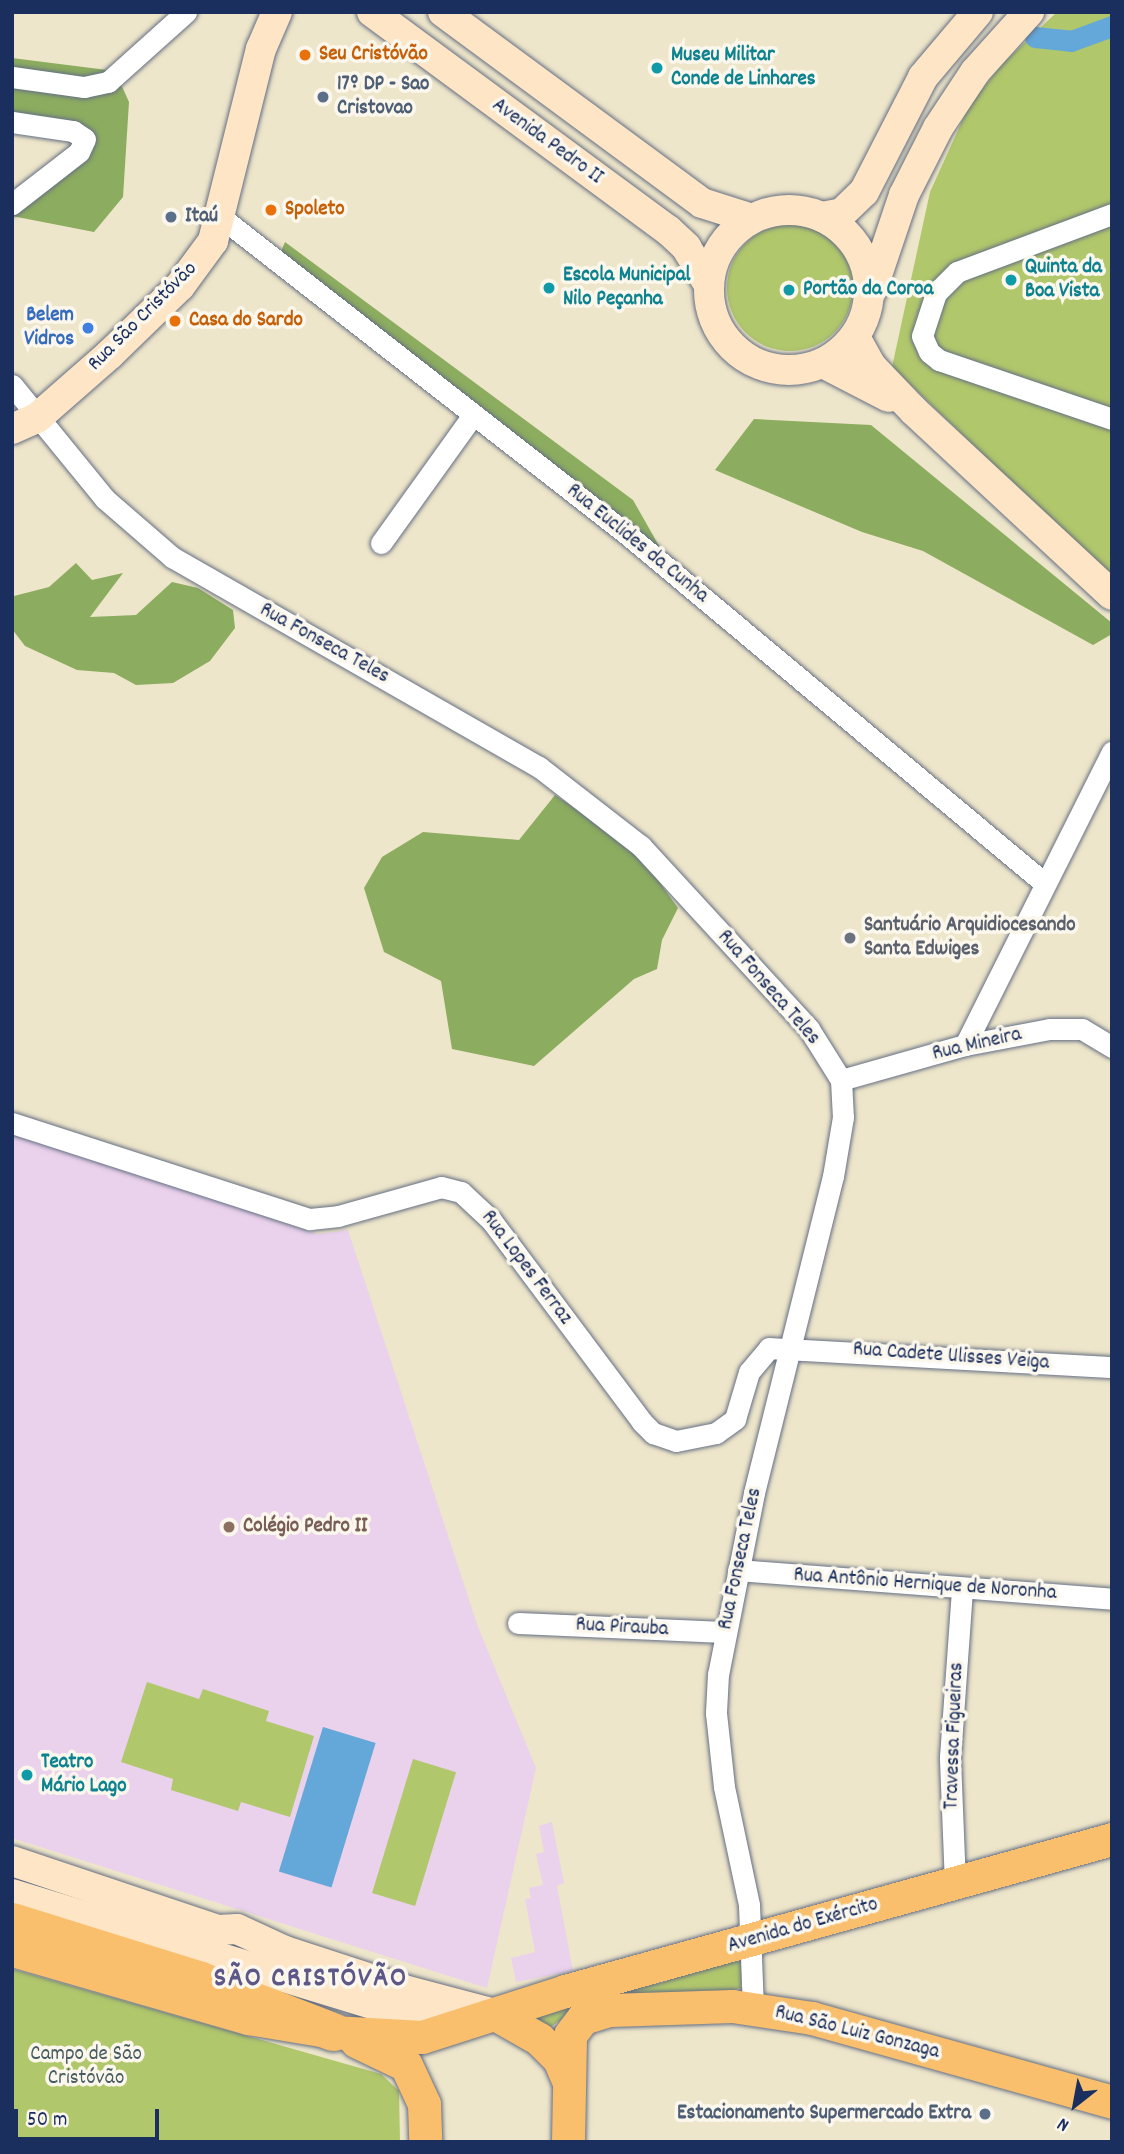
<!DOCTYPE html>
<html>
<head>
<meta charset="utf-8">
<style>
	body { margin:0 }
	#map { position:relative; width:1124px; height:2154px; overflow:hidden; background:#eee6ca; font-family:Dekko,sans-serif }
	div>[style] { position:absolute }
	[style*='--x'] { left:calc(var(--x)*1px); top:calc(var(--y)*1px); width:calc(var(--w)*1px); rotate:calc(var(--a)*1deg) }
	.built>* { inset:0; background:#ead1ec }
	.green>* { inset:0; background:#b1c76b; transform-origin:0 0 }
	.round { border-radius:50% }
	.forest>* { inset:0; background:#8cac5f }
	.water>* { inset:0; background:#64a7d9; transform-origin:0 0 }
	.canal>* { height:21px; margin:-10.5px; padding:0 10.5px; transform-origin:10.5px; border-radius:10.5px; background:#64a7d9 }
	.roads { filter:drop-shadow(0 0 2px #656f84) drop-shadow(0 0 2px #656f84) }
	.street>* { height:21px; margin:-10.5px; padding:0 10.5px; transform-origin:10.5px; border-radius:10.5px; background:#fff }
	.secondary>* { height:30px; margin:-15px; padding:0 15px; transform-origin:15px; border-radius:15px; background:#fde5c5 }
	.secondary>.ring { margin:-15px; padding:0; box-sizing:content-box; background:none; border:30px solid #fde5c5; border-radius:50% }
	.primary>* { height:33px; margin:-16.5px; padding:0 16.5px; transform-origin:16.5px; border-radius:16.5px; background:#f9bf6d }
	.highway>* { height:38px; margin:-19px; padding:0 19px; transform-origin:19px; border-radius:19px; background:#f9bf6d }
	.dots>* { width:19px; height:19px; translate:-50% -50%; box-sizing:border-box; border:4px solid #fbf7ec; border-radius:50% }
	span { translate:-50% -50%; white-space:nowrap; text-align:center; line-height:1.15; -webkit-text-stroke:7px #fbf7ec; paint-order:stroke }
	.food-label { font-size:21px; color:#c56008; font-weight:700 }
	.left { translate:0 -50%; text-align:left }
	.culture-label { font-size:21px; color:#0d838f; font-weight:700 }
	.service-label { font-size:21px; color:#4e5e75; font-weight:700 }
	.right { translate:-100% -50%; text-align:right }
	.street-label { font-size:21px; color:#1b2f5e }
	.shop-label { font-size:21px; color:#366cbe; font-weight:700 }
	.worship-label { font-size:21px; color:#5b616d; font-weight:700 }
	.education-label { font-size:21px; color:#785e54; font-weight:700 }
	.park-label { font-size:21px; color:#485d62 }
	.district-label { font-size:28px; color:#5e5888; font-weight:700; letter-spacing:2px }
	.frame { position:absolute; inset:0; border:14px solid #1b2f5e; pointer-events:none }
	.north { position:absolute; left:1040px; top:2070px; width:70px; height:70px; -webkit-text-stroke:5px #fbf7ec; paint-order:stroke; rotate:211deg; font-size:19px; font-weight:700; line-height:28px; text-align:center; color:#1b2f5e }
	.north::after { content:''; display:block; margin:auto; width:24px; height:32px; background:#1b2f5e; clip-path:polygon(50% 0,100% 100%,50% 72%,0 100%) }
	.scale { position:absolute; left:14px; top:2109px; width:145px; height:32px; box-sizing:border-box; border:4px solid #1b2f5e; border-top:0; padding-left:9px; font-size:21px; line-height:24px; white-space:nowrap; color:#1b2f5e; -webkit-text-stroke:5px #fbf7ec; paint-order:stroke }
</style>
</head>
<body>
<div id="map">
	<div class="built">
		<div style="clip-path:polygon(12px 1133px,317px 1234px,348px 1230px,478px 1627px,536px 1768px,487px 1988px,12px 1838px)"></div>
		<div style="clip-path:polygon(552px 1822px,564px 1883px,557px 1886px,573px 1971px,516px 1982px,511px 1958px,535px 1952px,525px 1899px,531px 1898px,529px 1888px,543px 1885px,536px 1854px,544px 1852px,539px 1826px)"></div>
	</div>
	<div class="green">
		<div style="clip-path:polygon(1057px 12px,1112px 12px,1112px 579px,892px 367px,930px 192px,968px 108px,1001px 65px)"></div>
		<div class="round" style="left:727px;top:225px;width:126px;height:126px"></div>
		<div style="clip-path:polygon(147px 1682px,199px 1699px,203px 1689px,269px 1711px,266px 1721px,314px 1736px,290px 1817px,241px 1802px,238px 1811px,171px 1790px,173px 1779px,121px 1762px)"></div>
		<div style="left:413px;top:1759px;width:45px;height:140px;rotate:17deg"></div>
		<div style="clip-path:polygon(724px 1961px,743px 1962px,741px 1988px,714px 1995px,581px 2005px,544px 2032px,529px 2020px,584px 1997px,661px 1983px)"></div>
		<div style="clip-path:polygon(12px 1969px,381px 2074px,399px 2091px,400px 2142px,12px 2142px)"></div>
	</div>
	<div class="forest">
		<div style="clip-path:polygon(12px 58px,115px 71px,129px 102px,123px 197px,94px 232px,12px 216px,12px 208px,81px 134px,12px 123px)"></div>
		<div style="clip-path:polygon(285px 242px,633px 500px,675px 574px,274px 268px)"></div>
		<div style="clip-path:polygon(754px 419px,871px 425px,1112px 623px,1112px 634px,1093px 645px,923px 551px,862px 532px,715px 470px)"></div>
		<div style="clip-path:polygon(76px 563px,92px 580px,123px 573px,90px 617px,136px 615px,172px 582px,198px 588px,233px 610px,235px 628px,210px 661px,173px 683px,136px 685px,114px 673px,77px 670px,25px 646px,12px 629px,14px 596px,49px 587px)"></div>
		<div style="clip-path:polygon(555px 795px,635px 848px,678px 908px,662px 940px,657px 969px,634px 979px,534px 1066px,452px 1049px,441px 981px,384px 952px,364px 888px,382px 857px,423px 832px,519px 840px)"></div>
	</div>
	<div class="water">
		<div style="left:323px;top:1727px;width:55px;height:151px;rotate:17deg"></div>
	</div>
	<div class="canal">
		<div style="--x:1035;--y:37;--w:36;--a:6"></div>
		<div style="--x:1071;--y:41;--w:44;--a:-20.1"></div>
	</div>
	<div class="roads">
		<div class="street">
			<div style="--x:12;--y:77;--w:73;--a:7.9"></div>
			<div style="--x:84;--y:87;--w:25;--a:-12"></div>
			<div style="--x:108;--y:82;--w:105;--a:-41.9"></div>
			<div style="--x:12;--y:122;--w:62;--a:8.4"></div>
			<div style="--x:73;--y:131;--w:14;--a:34"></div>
			<div style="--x:85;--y:139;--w:14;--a:115"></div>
			<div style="--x:79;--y:152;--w:85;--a:142.2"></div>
			<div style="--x:1112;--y:214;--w:165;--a:159.5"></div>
			<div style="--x:957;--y:272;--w:30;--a:135"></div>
			<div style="--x:936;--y:293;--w:45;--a:108"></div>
			<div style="--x:922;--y:336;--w:17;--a:66"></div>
			<div style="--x:929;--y:352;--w:13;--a:39"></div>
			<div style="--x:939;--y:360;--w:183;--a:18.8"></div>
			<div style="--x:222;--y:218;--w:515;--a:37.98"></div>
			<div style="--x:628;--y:535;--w:541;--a:39.9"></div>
			<div style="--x:12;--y:385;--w:147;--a:50.8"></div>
			<div style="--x:105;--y:499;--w:89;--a:40.9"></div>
			<div style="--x:172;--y:557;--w:423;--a:29.8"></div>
			<div style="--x:539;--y:767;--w:129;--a:37.8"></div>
			<div style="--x:641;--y:846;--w:248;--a:47.4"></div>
			<div style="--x:809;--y:1029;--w:60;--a:57.9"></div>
			<div style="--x:841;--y:1080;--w:37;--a:87"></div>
			<div style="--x:843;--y:1117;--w:60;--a:99.6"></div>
			<div style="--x:833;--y:1176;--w:327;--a:104"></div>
			<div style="--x:754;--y:1493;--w:185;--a:101.2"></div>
			<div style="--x:718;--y:1674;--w:39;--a:93"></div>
			<div style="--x:716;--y:1713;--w:74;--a:83.8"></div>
			<div style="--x:724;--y:1787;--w:121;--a:78"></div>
			<div style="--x:749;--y:1905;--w:103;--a:87.8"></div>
			<div style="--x:381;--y:543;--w:158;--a:-54.3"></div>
			<div style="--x:965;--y:1045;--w:328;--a:-63.4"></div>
			<div style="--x:841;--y:1080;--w:129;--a:-15.8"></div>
			<div style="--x:965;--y:1045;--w:86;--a:-10.7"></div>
			<div style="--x:1050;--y:1029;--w:32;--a:0"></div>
			<div style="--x:1082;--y:1029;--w:35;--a:31"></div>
			<div style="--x:12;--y:1123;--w:313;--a:17.9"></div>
			<div style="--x:310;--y:1219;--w:28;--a:-6"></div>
			<div style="--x:338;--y:1216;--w:107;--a:-15.7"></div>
			<div style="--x:441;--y:1187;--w:21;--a:14"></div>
			<div style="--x:461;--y:1192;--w:41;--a:43"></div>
			<div style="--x:491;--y:1220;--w:252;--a:53.2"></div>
			<div style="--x:642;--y:1422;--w:16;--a:45"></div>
			<div style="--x:653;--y:1433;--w:24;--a:19"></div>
			<div style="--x:676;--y:1441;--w:41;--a:-11.3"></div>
			<div style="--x:716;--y:1433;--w:24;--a:-36"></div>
			<div style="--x:735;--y:1419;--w:49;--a:-73.4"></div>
			<div style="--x:749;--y:1372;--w:31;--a:-50"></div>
			<div style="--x:769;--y:1348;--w:344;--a:3.2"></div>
			<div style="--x:738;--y:1570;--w:375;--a:4.4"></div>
			<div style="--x:518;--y:1623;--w:207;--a:2.5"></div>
			<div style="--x:955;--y:1884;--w:127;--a:-92.3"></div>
			<div style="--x:950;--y:1757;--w:169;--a:-85.9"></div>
		</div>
		<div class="secondary">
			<div style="--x:372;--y:12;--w:368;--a:36.4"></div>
			<div style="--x:668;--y:230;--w:25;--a:43"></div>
			<div style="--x:686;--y:247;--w:44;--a:58.8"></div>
			<div style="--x:443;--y:12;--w:322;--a:36.4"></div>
			<div style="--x:702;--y:203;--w:52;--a:17.7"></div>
			<div class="ring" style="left:709px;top:210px;width:130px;height:130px"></div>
			<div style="--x:822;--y:217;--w:20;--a:-11"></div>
			<div style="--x:842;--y:213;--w:30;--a:-44"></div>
			<div style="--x:864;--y:192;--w:129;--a:-62.8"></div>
			<div style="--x:923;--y:77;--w:85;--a:-49.8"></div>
			<div style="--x:872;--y:290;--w:100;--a:-71.4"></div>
			<div style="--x:904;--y:195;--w:75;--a:-63.1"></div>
			<div style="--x:938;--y:128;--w:67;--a:-56.5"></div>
			<div style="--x:975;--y:72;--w:81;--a:-48"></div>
			<div style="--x:855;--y:337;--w:33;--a:61"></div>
			<div style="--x:871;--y:366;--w:62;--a:46.3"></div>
			<div style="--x:914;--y:411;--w:270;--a:42.9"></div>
			<div style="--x:823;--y:363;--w:74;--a:27.3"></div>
			<div style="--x:12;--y:429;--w:27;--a:-24"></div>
			<div style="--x:37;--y:418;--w:96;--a:-41.2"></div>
			<div style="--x:109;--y:355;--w:99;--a:-44.2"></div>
			<div style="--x:180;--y:286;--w:56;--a:-53.7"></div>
			<div style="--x:213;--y:241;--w:198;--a:-76"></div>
			<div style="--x:261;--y:49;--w:40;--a:-66.6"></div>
			<div style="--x:12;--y:1861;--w:217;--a:18.5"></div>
			<div style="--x:218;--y:1930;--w:19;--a:-3"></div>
			<div style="--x:237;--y:1929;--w:53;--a:24.6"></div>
			<div style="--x:285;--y:1951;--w:125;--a:18.1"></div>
			<div style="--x:404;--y:1990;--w:94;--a:14.8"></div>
			<div style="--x:12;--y:1894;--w:383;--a:17"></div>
			<div style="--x:378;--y:2006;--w:44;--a:11.8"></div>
			<div style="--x:421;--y:2015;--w:28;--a:-2"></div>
		</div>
		<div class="primary">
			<div style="--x:12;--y:1950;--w:246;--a:16.1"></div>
			<div style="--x:248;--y:2018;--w:86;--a:9.4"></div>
			<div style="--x:333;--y:2032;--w:89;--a:3.2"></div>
			<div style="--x:422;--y:2037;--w:150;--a:-17.8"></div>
			<div style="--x:565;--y:1991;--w:568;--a:-15.53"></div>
			<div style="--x:495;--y:2014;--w:51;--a:29.6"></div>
			<div style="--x:539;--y:2039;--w:28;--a:45"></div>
			<div style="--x:559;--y:2059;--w:25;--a:67"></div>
			<div style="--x:356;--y:2041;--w:55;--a:25.6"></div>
			<div style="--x:406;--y:2065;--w:43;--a:65.2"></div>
			<div style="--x:424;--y:2104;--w:38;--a:88"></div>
			<div style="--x:568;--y:2142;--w:107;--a:-88.9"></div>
			<div style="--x:570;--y:2035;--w:21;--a:-53"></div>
			<div style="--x:583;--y:2018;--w:28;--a:-17"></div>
			<div style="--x:610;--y:2010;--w:122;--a:-1.9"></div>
			<div style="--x:732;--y:2006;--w:81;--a:8.5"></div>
			<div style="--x:812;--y:2018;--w:312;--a:15.6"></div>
		</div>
		<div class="highway">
			<div style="--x:12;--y:1922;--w:198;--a:17.3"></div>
			<div style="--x:201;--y:1981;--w:142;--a:21.1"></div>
		</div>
	</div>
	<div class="dots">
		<div style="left:305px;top:55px;background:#e8710a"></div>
		<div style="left:657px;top:68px;background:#0f9aa8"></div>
		<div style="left:323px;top:97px;background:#5c6f8a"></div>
		<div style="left:271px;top:210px;background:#e8710a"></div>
		<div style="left:171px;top:217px;background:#5c6f8a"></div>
		<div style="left:1011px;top:280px;background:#0f9aa8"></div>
		<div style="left:549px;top:288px;background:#0f9aa8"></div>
		<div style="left:789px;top:290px;background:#0f9aa8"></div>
		<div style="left:175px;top:321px;background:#e8710a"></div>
		<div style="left:88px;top:328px;background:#3f7fe0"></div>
		<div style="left:850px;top:938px;background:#6b7280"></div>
		<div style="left:229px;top:1527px;background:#8d6e63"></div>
		<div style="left:27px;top:1775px;background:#0f9aa8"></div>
		<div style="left:985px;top:2114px;background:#5c6f8a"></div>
	</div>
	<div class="food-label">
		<span class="left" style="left:319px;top:55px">Seu Cristóvão</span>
		<span class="left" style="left:285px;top:210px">Spoleto</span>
		<span class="left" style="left:189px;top:321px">Casa do Sardo</span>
	</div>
	<div class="culture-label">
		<span class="left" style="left:671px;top:68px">Museu Militar<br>Conde de Linhares</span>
		<span class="left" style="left:1025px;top:280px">Quinta da<br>Boa Vista</span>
		<span class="left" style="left:563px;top:288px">Escola Municipal<br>Nilo Peçanha</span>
		<span class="left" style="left:803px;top:290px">Portão da Coroa</span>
		<span class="left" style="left:41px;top:1775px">Teatro<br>Mário Lago</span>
	</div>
	<div class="service-label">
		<span class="left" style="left:337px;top:97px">17º DP - Sao<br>Cristovao</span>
		<span class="left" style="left:185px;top:217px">Itaú</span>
		<span class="right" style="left:971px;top:2114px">Estacionamento Supermercado Extra</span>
	</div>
	<div class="street-label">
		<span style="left:547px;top:142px;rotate:36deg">Avenida Pedro II</span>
		<span style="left:143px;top:317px;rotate:-45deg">Rua São Cristóvão</span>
		<span style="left:637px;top:544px;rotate:39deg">Rua Euclides da Cunha</span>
		<span style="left:324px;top:644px;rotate:29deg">Rua Fonseca Teles</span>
		<span style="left:768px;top:988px;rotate:49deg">Rua Fonseca Teles</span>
		<span style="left:977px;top:1045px;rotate:-13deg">Rua Mineira</span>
		<span style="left:526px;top:1268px;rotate:53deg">Rua Lopes Ferraz</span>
		<span style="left:951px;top:1357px;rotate:4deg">Rua Cadete Ulisses Veiga</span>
		<span style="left:741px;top:1559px;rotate:-78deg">Rua Fonseca Teles</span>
		<span style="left:925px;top:1585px;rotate:4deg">Rua Antônio Hernique de Noronha</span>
		<span style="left:622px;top:1628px;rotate:3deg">Rua Pirauba</span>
		<span style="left:955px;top:1736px;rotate:-88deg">Travessa Figueiras</span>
		<span style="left:803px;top:1926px;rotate:-16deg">Avenida do Exército</span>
		<span style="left:857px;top:2033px;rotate:14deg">Rua São Luiz Gonzaga</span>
	</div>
	<div class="shop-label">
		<span class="right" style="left:74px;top:328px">Belem<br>Vidros</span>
	</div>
	<div class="worship-label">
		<span class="left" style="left:864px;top:938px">Santuário Arquidiocesando<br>Santa Edwiges</span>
	</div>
	<div class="education-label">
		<span class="left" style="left:243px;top:1527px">Colégio Pedro II</span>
	</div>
	<div class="park-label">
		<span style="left:86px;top:2067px">Campo de São<br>Cristóvão</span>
	</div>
	<div class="district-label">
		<span style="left:311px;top:1980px">SÃO CRISTÓVÃO</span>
	</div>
	<div class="frame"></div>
	<div class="north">N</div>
	<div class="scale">50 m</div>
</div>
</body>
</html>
